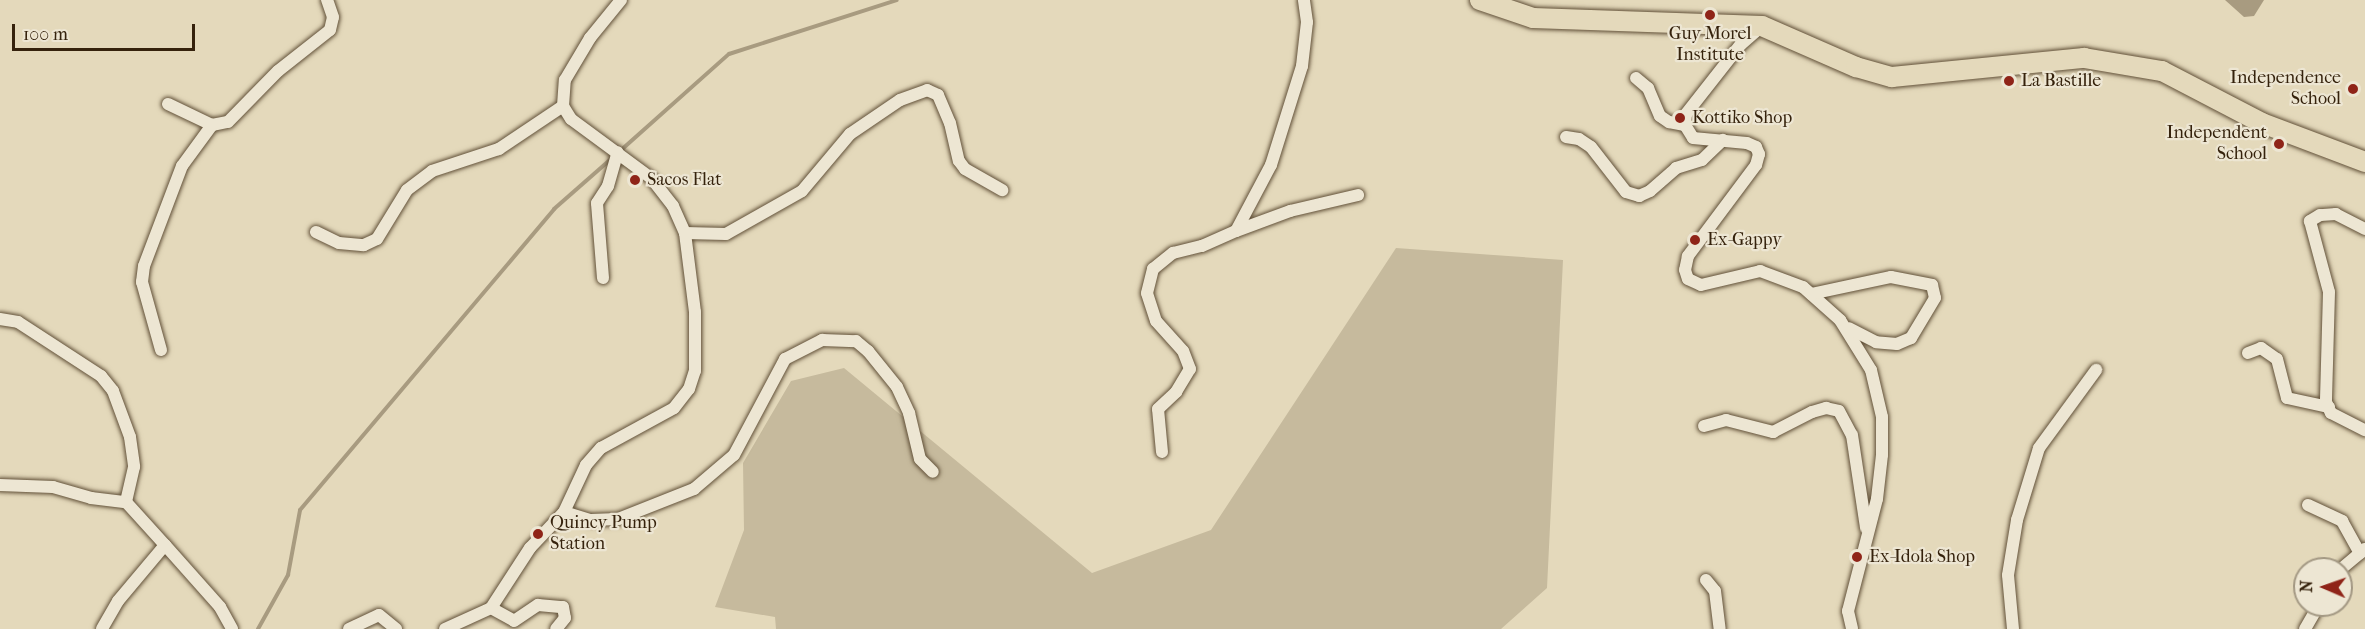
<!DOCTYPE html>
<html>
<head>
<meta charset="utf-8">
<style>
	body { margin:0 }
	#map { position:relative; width:2365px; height:629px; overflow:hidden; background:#e4d9bb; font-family:"IM FELL French Canon",serif }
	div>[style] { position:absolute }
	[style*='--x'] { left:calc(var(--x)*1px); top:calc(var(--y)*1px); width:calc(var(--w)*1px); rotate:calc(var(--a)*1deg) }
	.green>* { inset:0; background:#c6ba9d }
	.water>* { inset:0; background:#a89b80 }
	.stream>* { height:4px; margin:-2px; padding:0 2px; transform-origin:2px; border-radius:2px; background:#a89b80 }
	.roads { filter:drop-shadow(0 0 2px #615038) drop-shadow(0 0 2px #615038) }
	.street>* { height:12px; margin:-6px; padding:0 6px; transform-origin:6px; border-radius:6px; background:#ede6d3 }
	.primary>* { height:20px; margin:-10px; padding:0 10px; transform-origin:10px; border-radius:10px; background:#e4d9bb }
	.dots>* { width:16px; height:16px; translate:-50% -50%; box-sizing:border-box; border:3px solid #ede6d3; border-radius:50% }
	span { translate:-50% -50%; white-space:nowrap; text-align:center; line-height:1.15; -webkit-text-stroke:4.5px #ede6d3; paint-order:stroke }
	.poi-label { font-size:18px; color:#35220c }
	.right { translate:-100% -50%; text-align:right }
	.left { translate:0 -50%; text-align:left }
	.north { position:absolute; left:2293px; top:557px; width:60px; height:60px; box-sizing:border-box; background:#ede6d3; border:2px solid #a39883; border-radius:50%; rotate:272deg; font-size:16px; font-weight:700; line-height:24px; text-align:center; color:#35220c }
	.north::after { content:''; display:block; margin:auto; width:21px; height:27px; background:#8f2418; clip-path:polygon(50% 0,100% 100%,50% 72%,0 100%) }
	.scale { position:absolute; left:12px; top:24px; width:183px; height:27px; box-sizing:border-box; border:3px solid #35220c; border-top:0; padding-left:8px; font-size:18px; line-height:21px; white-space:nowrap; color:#35220c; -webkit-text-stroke:4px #ede6d3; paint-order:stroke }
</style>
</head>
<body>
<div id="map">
	<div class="green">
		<div style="clip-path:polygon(1396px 248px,1563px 260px,1547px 588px,1501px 629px,776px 629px,775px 617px,715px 607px,744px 530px,743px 463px,791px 381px,844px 368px,1092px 573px,1211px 530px)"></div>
	</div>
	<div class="water">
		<div style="clip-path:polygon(2225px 0,2264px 0,2254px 16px,2244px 17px)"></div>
	</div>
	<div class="stream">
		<div style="--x:620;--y:151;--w:146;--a:-41.7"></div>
		<div style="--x:729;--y:54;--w:176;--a:-17.8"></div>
		<div style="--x:258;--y:629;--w:62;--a:-60.9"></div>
		<div style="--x:288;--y:575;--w:66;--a:-79.5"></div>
		<div style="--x:300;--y:510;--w:394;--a:-49.8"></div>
		<div style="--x:554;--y:209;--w:77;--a:-41.3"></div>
	</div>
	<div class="roads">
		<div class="street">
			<div style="--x:1762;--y:26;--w:28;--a:139"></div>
			<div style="--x:1741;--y:44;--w:89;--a:128.2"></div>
			<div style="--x:1686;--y:114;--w:11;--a:95"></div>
			<div style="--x:1685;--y:125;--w:15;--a:58"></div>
			<div style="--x:1693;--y:138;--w:54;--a:5.3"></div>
			<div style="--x:1747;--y:143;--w:10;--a:24"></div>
			<div style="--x:1756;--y:147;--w:8;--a:67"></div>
			<div style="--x:1759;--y:154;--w:11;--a:105"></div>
			<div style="--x:1756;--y:165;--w:114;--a:126.8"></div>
			<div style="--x:1688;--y:256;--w:14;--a:102"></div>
			<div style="--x:1685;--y:270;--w:9;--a:72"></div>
			<div style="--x:1688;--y:279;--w:14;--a:25"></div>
			<div style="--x:1701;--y:285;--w:61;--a:-13.3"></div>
			<div style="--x:1760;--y:271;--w:46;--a:20.4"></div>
			<div style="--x:1803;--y:287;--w:50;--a:41.7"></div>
			<div style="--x:1840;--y:320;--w:59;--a:58.2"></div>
			<div style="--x:1871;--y:370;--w:48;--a:76.8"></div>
			<div style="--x:1882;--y:417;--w:38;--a:90"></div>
			<div style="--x:1882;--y:455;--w:44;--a:96.5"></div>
			<div style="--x:1877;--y:499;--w:116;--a:104.5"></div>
			<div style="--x:1848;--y:611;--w:18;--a:77"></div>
			<div style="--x:1636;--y:78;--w:16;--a:40"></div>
			<div style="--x:1648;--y:88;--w:30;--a:67"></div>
			<div style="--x:1660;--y:116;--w:11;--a:34"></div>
			<div style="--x:1669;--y:122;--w:16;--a:11"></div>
			<div style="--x:168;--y:104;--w:49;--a:25.5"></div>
			<div style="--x:212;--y:125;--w:16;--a:-11"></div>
			<div style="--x:228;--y:122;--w:71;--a:-45.6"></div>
			<div style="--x:278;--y:71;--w:66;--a:-38.3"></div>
			<div style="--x:330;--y:30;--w:13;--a:-77"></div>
			<div style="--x:333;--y:17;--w:18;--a:-109"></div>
			<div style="--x:1566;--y:137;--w:13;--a:9"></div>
			<div style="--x:1579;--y:139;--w:14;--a:34"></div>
			<div style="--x:1591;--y:147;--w:57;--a:52.1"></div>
			<div style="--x:1626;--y:192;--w:14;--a:17"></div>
			<div style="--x:1639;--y:196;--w:12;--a:-24"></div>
			<div style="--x:1650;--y:191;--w:35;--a:-41"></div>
			<div style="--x:1676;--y:168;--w:27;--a:-17"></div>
			<div style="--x:1702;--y:160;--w:29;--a:-44"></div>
			<div style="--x:2365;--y:229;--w:33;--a:-153"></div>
			<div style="--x:2336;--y:214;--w:16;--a:176"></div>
			<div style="--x:2320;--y:215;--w:12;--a:149"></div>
			<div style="--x:2310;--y:221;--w:73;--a:75"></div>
			<div style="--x:2329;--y:292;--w:110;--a:91.6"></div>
			<div style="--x:2326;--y:402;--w:12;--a:66"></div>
			<div style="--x:2331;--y:413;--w:38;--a:27"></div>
			<div style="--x:1236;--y:231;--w:58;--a:-20.3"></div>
			<div style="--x:1290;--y:211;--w:70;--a:-13.2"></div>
			<div style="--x:316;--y:232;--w:25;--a:26"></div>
			<div style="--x:339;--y:243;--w:25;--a:5"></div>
			<div style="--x:364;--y:245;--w:14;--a:-25"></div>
			<div style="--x:377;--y:239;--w:57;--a:-58.5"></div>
			<div style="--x:407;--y:190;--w:31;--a:-37"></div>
			<div style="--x:432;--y:171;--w:71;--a:-18.2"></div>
			<div style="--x:499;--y:149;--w:77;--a:-33.9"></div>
			<div style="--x:685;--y:233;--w:41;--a:1.4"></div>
			<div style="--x:726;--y:234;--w:87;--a:-29.5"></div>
			<div style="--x:802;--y:191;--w:75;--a:-49.9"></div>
			<div style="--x:850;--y:134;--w:60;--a:-34.2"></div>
			<div style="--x:900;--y:100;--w:29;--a:-20"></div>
			<div style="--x:927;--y:90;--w:12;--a:24"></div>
			<div style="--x:938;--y:95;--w:30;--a:67"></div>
			<div style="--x:950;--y:123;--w:39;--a:77"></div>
			<div style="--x:959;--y:161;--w:10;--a:53"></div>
			<div style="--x:965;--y:169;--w:43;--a:29.6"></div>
			<div style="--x:603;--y:278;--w:75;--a:-94.6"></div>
			<div style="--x:597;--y:203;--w:20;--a:-57"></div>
			<div style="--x:608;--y:186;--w:35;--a:-74"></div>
			<div style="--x:1811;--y:294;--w:82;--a:-12"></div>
			<div style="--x:1891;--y:277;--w:42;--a:11"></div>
			<div style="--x:1932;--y:285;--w:13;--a:77"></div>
			<div style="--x:1935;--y:298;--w:47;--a:121"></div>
			<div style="--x:1911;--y:338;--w:15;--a:157"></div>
			<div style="--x:1897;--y:344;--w:21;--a:-175"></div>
			<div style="--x:1876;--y:342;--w:30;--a:-153"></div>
			<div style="--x:0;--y:319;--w:18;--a:9"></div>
			<div style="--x:18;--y:322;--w:99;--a:33"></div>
			<div style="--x:101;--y:376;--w:19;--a:51"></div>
			<div style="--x:113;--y:391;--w:49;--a:69.7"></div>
			<div style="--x:130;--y:437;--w:30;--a:82"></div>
			<div style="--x:134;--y:467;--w:36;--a:103"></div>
			<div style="--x:126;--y:502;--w:58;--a:47.8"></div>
			<div style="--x:165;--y:545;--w:73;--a:130"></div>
			<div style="--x:118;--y:601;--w:32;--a:120"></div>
			<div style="--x:161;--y:350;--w:71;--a:-105.6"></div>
			<div style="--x:142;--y:282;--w:16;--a:-83"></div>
			<div style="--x:144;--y:266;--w:107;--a:-69.2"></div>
			<div style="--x:182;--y:166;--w:51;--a:-53.8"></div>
			<div style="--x:2248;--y:353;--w:14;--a:-21"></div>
			<div style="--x:2261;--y:348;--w:19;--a:35"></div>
			<div style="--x:2277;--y:359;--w:40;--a:75.6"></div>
			<div style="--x:2287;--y:398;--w:43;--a:12.1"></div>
			<div style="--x:1704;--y:426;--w:23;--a:-15"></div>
			<div style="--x:1726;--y:420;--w:49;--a:14.3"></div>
			<div style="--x:1773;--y:432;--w:44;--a:-27.1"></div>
			<div style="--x:1812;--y:412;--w:15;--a:-16"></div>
			<div style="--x:1826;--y:408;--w:13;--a:13"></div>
			<div style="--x:1839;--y:411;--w:27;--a:62"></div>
			<div style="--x:1852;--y:435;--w:94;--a:81.4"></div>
			<div style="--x:1162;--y:452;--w:43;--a:-95.3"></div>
			<div style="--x:1158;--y:409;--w:25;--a:-43"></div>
			<div style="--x:1176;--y:392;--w:27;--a:-59"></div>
			<div style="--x:1190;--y:369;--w:19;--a:-111"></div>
			<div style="--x:1183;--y:351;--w:40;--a:-132"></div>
			<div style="--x:1156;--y:321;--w:29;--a:-108"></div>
			<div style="--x:1147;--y:293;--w:25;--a:-76"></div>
			<div style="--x:1153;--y:269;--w:26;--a:-39"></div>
			<div style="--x:1173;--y:253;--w:30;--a:-14"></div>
			<div style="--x:1202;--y:246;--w:37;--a:-24"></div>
			<div style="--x:1236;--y:231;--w:75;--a:-62.1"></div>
			<div style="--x:1271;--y:165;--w:104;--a:-72.6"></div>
			<div style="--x:1302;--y:66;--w:44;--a:-83.5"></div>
			<div style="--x:1307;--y:22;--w:22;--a:-98"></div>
			<div style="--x:0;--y:485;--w:53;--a:2.2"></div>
			<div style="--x:53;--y:487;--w:40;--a:16"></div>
			<div style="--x:91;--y:498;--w:35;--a:7"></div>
			<div style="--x:2308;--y:505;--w:38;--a:25"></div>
			<div style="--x:2342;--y:521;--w:37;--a:61"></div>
			<div style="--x:564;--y:512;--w:28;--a:17"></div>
			<div style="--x:591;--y:520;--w:27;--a:-2"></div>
			<div style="--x:618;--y:519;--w:82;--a:-21.5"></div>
			<div style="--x:694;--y:489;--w:52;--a:-40.4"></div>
			<div style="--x:734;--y:455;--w:109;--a:-62"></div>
			<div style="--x:785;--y:359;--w:42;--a:-27.2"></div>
			<div style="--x:822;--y:340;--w:34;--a:2"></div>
			<div style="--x:856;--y:341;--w:16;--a:40"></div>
			<div style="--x:868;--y:351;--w:46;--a:51.1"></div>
			<div style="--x:897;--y:387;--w:29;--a:65"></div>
			<div style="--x:909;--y:413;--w:47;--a:76.6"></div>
			<div style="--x:920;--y:459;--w:18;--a:45"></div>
			<div style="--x:165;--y:545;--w:83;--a:48.4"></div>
			<div style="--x:220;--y:607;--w:25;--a:61"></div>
			<div style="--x:2341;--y:569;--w:31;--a:-40"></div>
			<div style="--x:1706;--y:580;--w:14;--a:51"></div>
			<div style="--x:1715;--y:591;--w:38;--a:83"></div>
			<div style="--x:491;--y:608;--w:26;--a:29"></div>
			<div style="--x:514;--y:621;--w:29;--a:-34"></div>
			<div style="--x:538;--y:605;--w:25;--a:5"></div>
			<div style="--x:563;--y:607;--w:11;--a:80"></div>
			<div style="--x:565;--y:618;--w:14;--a:129"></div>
			<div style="--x:349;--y:629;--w:33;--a:-25"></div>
			<div style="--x:379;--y:615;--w:22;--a:39"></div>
			<div style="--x:445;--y:629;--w:51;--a:-24.5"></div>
			<div style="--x:491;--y:608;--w:72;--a:-57"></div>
			<div style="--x:530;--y:548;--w:50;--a:-46.6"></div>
			<div style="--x:564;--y:512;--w:52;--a:-64.9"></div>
			<div style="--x:586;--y:465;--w:23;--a:-49"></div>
			<div style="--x:601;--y:448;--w:83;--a:-28.7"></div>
			<div style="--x:674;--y:408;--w:24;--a:-52"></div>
			<div style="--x:689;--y:389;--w:19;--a:-72"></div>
			<div style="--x:695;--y:371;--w:59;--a:-90"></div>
			<div style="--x:695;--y:312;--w:80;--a:-97.2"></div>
			<div style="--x:685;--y:233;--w:30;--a:-114"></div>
			<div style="--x:673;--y:206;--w:36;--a:-128"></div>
			<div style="--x:651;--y:178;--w:99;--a:-143.6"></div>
			<div style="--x:571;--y:119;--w:15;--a:-122"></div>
			<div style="--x:563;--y:106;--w:26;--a:-86"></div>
			<div style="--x:565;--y:80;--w:49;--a:-59.2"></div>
			<div style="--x:590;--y:38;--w:49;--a:-50.8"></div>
			<div style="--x:2013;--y:629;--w:54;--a:-95.3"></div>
			<div style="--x:2008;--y:575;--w:56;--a:-80.7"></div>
			<div style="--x:2017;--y:520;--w:75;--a:-73"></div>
			<div style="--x:2039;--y:448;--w:97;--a:-53.8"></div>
			<div style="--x:2305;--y:629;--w:28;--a:-60"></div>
		</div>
		<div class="primary">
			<div style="--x:1480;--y:0;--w:56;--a:18.8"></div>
			<div style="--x:1533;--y:18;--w:229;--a:2"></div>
			<div style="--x:1762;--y:26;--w:103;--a:23.6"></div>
			<div style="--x:1856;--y:67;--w:37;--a:16"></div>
			<div style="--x:1892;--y:77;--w:193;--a:-5.7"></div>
			<div style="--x:2084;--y:58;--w:79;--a:9.5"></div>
			<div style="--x:2162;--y:71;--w:113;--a:27.5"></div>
			<div style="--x:2262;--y:123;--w:110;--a:20.7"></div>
		</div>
	</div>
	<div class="dots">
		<div style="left:1710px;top:15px;background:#8f2418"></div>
		<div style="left:2009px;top:81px;background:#8f2418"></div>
		<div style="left:2353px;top:89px;background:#8f2418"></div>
		<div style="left:1680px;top:118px;background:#8f2418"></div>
		<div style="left:2279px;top:144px;background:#8f2418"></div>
		<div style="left:635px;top:180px;background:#8f2418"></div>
		<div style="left:1695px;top:240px;background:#8f2418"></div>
		<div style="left:538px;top:534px;background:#8f2418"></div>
		<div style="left:1857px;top:557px;background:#8f2418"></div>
	</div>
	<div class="poi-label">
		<span style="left:1710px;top:45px">Guy Morel<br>Institute</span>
		<span class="right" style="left:2341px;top:89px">Independence<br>School</span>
		<span class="left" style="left:2021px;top:81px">La Bastille</span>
		<span class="left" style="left:1692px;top:118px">Kottiko Shop</span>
		<span class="right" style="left:2267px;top:144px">Independent<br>School</span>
		<span class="left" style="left:647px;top:180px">Sacos Flat</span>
		<span class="left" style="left:1707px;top:240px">Ex-Gappy</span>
		<span class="left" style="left:550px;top:534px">Quincy Pump<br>Station</span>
		<span class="left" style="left:1869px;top:557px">Ex-Idola Shop</span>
	</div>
	<div class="north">N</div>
	<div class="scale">100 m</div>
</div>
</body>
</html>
